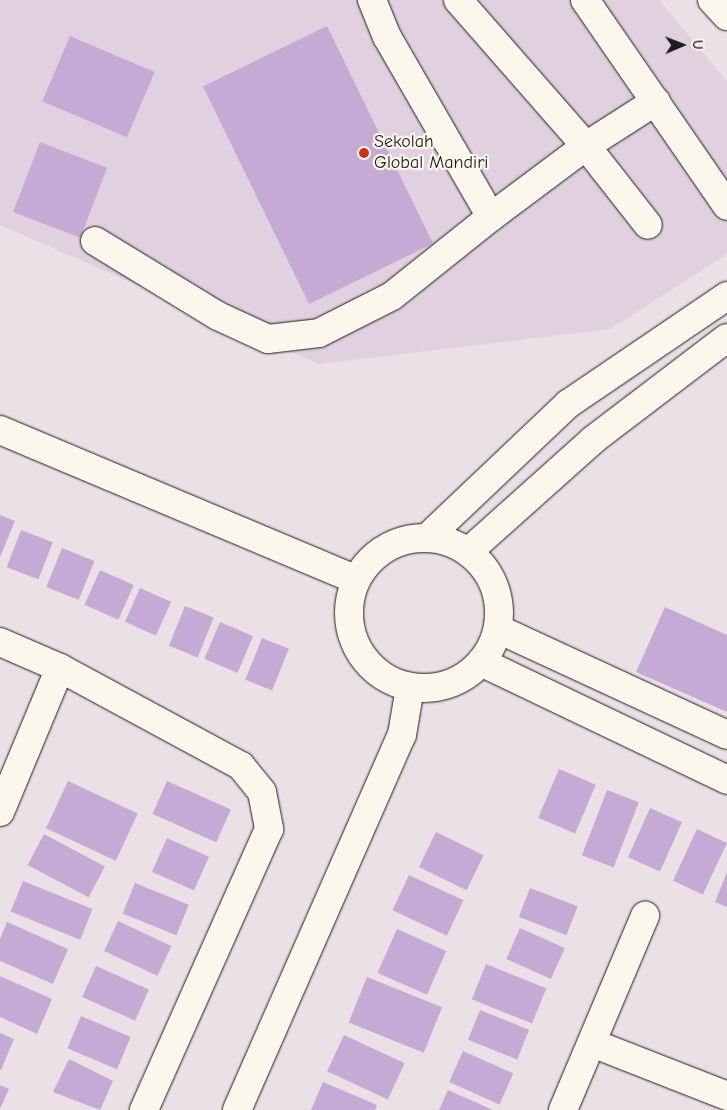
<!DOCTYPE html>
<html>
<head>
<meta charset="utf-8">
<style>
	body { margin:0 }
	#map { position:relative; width:727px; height:1110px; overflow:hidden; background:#ebe0e5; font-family:"Comic Neue",sans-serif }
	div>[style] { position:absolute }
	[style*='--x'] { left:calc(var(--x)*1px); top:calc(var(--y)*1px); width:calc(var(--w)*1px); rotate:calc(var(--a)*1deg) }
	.built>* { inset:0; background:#e0d0e0 }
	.building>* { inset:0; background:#c6aad6; transform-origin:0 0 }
	.roads { filter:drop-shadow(0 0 1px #1c1c1c) drop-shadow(0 0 1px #1c1c1c) }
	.minor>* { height:28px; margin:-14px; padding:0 14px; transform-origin:14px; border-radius:14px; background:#fbf7ec }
	.minor>.ring { margin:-14px; padding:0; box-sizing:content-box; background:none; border:28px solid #fbf7ec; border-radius:50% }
	.dots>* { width:14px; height:14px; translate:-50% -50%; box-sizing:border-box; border:2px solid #fbf7ec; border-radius:50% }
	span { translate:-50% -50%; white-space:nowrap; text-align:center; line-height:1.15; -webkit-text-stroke:4.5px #fbf7ec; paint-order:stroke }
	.poi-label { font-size:18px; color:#1c1c1c }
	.left { translate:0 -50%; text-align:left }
	.north { position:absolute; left:657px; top:20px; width:50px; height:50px; -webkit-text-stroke:4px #fbf7ec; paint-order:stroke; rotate:89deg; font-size:14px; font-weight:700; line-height:20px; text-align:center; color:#1c1c1c }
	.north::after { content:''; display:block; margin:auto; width:18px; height:22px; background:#1c1c1c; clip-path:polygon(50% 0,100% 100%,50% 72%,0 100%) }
</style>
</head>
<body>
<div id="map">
	<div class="built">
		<div style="clip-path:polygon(0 0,659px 0,727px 82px,727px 254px,610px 329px,319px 364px,0 225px)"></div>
	</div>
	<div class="building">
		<div style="left:327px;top:26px;width:242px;height:138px;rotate:64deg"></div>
		<div style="left:70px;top:36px;width:92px;height:71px;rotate:23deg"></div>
		<div style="left:40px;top:142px;width:72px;height:75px;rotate:21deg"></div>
		<div style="clip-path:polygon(0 515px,15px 521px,0 557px)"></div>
		<div style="left:21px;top:530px;width:34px;height:40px;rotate:21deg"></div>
		<div style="left:62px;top:548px;width:35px;height:42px;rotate:22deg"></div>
		<div style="left:100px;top:570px;width:37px;height:38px;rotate:24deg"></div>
		<div style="left:140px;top:588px;width:34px;height:37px;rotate:24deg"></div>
		<div style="left:185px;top:606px;width:31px;height:43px;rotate:22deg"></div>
		<div style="clip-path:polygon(665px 607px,727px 635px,727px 712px,636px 672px)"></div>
		<div style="left:220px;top:622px;width:36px;height:40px;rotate:23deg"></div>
		<div style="left:262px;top:638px;width:29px;height:45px;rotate:22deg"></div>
		<div style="left:559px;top:769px;width:40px;height:53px;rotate:23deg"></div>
		<div style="left:68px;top:781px;width:77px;height:52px;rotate:25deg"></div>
		<div style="left:167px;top:781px;width:70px;height:36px;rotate:24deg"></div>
		<div style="left:607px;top:790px;width:34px;height:70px;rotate:21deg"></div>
		<div style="left:650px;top:808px;width:35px;height:54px;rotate:24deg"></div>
		<div style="left:697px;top:829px;width:33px;height:57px;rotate:25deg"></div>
		<div style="left:436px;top:832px;width:53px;height:39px;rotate:26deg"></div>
		<div style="left:44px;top:834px;width:69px;height:35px;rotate:28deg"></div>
		<div style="left:167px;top:838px;width:46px;height:37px;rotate:24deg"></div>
		<div style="clip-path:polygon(727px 872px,727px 907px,715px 902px)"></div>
		<div style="left:409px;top:875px;width:60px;height:39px;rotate:25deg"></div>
		<div style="left:23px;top:881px;width:75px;height:33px;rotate:22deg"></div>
		<div style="left:135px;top:883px;width:58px;height:33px;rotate:22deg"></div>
		<div style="left:530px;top:888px;width:51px;height:31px;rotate:21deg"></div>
		<div style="left:118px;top:921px;width:59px;height:33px;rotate:25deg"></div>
		<div style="clip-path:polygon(7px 922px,68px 949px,53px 984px,0 961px,0 939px)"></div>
		<div style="left:520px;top:928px;width:49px;height:34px;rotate:24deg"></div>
		<div style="left:397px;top:929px;width:54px;height:48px;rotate:24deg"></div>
		<div style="left:486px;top:964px;width:65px;height:38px;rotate:22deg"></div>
		<div style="left:96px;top:966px;width:58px;height:34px;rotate:24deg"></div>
		<div style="clip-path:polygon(0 976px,52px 999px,37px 1034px,0 1017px)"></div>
		<div style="left:367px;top:977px;width:81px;height:49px;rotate:22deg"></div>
		<div style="left:480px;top:1010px;width:53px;height:32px;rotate:22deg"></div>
		<div style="left:81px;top:1016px;width:54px;height:35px;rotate:23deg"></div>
		<div style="clip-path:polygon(0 1033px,14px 1039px,1px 1070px,0 1069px)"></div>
		<div style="left:344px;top:1035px;width:67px;height:40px;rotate:25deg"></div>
		<div style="left:463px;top:1051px;width:55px;height:34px;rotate:24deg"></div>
		<div style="clip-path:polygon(69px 1059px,113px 1081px,100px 1110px,53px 1092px)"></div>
		<div style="clip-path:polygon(323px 1082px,377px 1105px,375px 1110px,311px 1110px)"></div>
		<div style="clip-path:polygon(0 1085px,9px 1089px,0 1109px)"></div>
		<div style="clip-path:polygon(448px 1090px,493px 1110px,439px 1110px)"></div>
	</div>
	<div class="roads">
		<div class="minor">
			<div style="--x:458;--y:0;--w:194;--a:48.8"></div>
			<div style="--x:586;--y:146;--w:100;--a:51.9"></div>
			<div style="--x:585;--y:0;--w:250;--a:55.4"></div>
			<div style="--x:712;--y:0;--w:22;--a:47"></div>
			<div style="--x:491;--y:217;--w:119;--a:-36.8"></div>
			<div style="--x:586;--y:146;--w:83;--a:-32.7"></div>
			<div style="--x:95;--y:241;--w:144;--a:31.4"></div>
			<div style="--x:218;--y:316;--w:55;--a:24.7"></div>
			<div style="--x:268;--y:339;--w:51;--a:-6.7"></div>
			<div style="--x:319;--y:333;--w:82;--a:-26.9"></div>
			<div style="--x:392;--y:296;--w:127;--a:-38.6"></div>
			<div style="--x:491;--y:217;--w:208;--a:-120"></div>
			<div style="--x:387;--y:37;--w:40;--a:-112"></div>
			<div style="--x:0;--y:430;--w:386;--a:22.8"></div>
			<div style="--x:429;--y:536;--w:192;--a:-43.5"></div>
			<div style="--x:568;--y:404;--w:192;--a:-34.2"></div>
			<div class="ring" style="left:349px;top:538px;width:122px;height:122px"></div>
			<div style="--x:469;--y:551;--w:166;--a:-41.8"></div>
			<div style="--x:593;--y:440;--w:168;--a:-37.3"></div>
			<div style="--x:498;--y:629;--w:252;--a:24.8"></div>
			<div style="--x:0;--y:642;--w:65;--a:23.4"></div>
			<div style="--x:60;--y:668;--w:206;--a:28.4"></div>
			<div style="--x:241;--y:766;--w:33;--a:51"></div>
			<div style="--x:262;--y:792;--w:38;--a:79"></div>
			<div style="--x:269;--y:829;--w:308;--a:114"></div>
			<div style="--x:481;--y:662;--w:273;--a:25.6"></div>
			<div style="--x:0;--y:812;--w:156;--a:-67.4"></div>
			<div style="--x:592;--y:1043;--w:145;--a:21.4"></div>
			<div style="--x:237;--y:1110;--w:410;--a:-66.3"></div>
			<div style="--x:402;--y:735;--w:49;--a:-80.5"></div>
			<div style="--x:563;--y:1110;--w:211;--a:-67.1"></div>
		</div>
	</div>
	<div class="dots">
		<div style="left:364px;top:153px;background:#c8321e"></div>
	</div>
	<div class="poi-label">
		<span class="left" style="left:374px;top:153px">Sekolah<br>Global Mandiri</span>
	</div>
	<div class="north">U</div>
</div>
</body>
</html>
